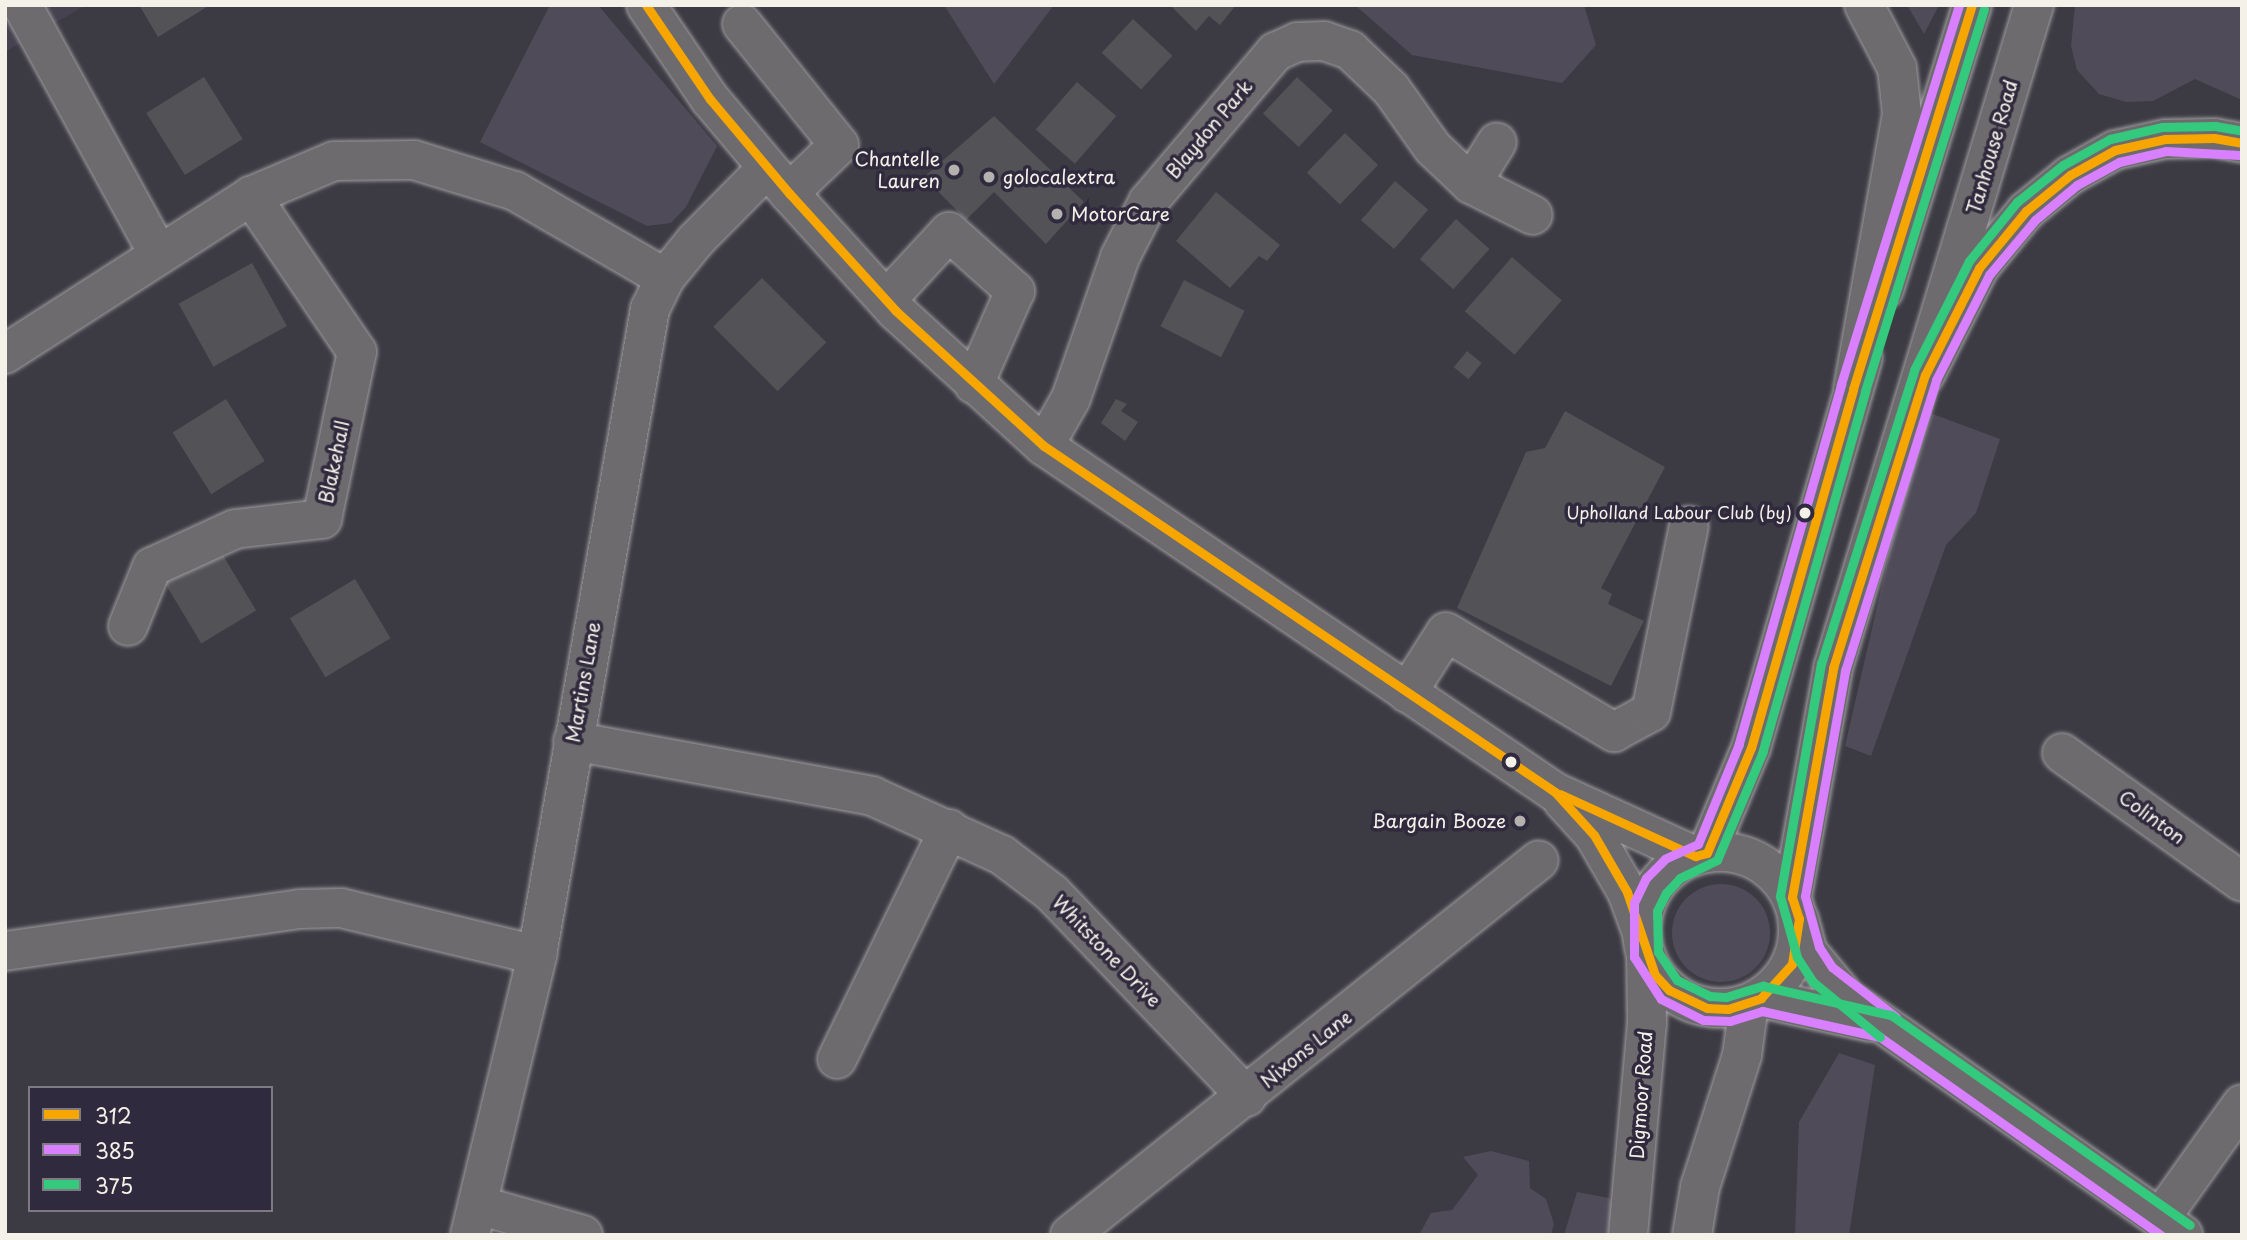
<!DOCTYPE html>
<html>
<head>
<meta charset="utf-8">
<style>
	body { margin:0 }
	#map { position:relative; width:2247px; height:1240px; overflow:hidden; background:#3c3a43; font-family:"Playpen Sans",sans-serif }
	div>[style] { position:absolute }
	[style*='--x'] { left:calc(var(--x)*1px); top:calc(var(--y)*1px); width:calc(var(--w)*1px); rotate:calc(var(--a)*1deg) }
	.built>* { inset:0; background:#464250 }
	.green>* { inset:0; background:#504b59 }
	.round { border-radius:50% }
	.building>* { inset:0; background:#535257; transform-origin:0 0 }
	.roads { filter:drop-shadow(0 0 2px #9f9ea0) drop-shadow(0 0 2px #9f9ea0) }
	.minor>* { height:38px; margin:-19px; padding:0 19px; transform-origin:19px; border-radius:19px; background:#6e6b6e }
	.minor>.ring { margin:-19px; padding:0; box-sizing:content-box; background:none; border:38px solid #6e6b6e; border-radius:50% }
	.major>* { height:38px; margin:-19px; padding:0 19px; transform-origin:19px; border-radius:19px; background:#6e6b6e }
	.bus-1>* { height:9px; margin:-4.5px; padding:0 4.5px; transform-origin:4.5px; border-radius:4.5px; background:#f7a600 }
	.bus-2>* { height:9px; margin:-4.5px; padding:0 4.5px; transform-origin:4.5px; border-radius:4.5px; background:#d880ff }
	.bus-3>* { height:9px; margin:-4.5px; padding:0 4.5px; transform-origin:4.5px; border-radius:4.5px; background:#33ca7d }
	.dots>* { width:19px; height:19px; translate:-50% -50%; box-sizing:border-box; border:4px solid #2f2a3d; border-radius:50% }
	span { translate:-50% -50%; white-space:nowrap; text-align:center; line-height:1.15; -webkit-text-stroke:7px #2f2a3d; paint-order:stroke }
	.bus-label { font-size:17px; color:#f4f1e8 }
	.right { translate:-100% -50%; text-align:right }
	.street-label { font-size:19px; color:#f4f1e8 }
	.poi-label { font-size:19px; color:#f4f1e8 }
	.left { translate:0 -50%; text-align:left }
	.frame { position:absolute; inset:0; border:7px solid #f4f1e8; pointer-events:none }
	.legend { position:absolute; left:28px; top:1086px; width:245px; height:126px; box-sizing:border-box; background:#2f2a3d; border:2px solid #7e7a81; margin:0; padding:9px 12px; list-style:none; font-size:21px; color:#f4f1e8 }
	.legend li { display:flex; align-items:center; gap:14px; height:35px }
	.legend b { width:35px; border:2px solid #7e7a81 }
</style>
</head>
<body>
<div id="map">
	<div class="built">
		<div style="clip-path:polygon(5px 5px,86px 5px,5px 52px)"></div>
	</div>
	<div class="green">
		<div style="clip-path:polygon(550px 5px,598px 5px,717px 146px,686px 207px,671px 223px,647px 226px,480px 142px)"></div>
		<div style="clip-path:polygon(944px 5px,1054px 5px,994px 84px)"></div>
		<div style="clip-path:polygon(1355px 5px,1584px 5px,1596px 45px,1562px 83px,1412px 55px)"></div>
		<div style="clip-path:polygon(1907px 5px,1939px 5px,1924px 34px)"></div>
		<div style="clip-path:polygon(2075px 5px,2242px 5px,2242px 100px,2195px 79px,2153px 101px,2126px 102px,2099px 94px,2077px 70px,2071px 46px)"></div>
		<div style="clip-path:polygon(1930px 413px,2000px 439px,1976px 513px,1946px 545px,1871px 756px,1845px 746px,1916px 437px)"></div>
		<div class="round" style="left:1672px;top:884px;width:98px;height:98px"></div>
		<div style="clip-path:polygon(1839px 1053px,1875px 1065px,1849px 1235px,1795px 1235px,1799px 1122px)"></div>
		<div style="clip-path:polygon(1491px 1151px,1529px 1161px,1530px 1188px,1546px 1199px,1554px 1224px,1551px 1235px,1419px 1235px,1431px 1213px,1452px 1210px,1478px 1175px,1463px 1157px)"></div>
		<div style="clip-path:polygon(1577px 1192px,1609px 1198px,1621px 1221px,1619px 1235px,1564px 1235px)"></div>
	</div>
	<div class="building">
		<div style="clip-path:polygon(139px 5px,210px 5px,158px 37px)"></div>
		<div style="clip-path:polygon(1170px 5px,1236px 5px,1220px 25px,1209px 16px,1196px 31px)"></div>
		<div style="left:1133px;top:19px;width:54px;height:46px;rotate:43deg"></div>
		<div style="left:204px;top:77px;width:73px;height:68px;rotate:58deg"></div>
		<div style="left:1297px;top:77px;width:49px;height:50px;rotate:43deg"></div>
		<div style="left:1077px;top:82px;width:52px;height:63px;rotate:41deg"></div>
		<div style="clip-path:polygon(994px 116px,1084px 202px,1046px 244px,994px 192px,966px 220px,924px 177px)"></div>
		<div style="left:1345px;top:133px;width:46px;height:55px;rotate:44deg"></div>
		<div style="left:1395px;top:181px;width:44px;height:52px;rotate:41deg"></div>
		<div style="clip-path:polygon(1216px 192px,1280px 245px,1267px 261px,1259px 256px,1230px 288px,1176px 241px)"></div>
		<div style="left:1456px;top:219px;width:45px;height:54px;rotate:42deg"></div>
		<div style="left:1512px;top:257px;width:66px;height:72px;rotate:41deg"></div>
		<div style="left:252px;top:263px;width:72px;height:84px;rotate:61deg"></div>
		<div style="left:762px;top:278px;width:91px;height:69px;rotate:45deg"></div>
		<div style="left:1184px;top:280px;width:68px;height:52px;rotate:27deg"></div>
		<div style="left:1467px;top:351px;width:19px;height:21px;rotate:39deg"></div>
		<div style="left:226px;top:399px;width:73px;height:63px;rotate:58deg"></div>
		<div style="clip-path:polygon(1116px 399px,1127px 404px,1121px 411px,1138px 422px,1125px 441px,1101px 423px)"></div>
		<div style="clip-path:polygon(1565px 411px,1665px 467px,1601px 588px,1612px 594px,1608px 604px,1644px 621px,1611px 686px,1457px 608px,1526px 452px,1545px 448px)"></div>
		<div style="left:218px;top:547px;width:74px;height:64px;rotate:59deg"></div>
		<div style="left:355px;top:579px;width:69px;height:76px;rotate:59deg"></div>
	</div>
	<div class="roads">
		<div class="minor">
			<div style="--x:22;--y:5;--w:285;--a:61.3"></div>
			<div style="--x:646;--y:5;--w:114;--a:55.8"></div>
			<div style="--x:710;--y:99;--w:123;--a:50"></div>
			<div style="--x:789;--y:193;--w:159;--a:47.8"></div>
			<div style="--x:896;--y:311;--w:200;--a:42.4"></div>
			<div style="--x:1044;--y:446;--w:617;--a:34.1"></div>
			<div style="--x:1555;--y:792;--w:154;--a:24.6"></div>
			<div style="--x:742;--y:24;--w:155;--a:51.3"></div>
			<div style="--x:839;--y:145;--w:69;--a:136.2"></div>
			<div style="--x:1471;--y:184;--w:49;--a:-58.2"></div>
			<div style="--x:1884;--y:290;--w:298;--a:-72.8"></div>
			<div style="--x:888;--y:298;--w:90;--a:-47.3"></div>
			<div style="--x:949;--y:232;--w:89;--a:41.8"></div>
			<div style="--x:1015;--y:291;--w:102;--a:113.8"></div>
			<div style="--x:5;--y:354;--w:292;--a:-32.7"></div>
			<div style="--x:251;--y:196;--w:90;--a:-22.9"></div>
			<div style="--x:334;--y:161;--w:80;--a:-0.7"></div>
			<div style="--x:414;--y:160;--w:106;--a:17.1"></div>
			<div style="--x:515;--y:191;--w:173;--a:30.1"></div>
			<div style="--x:1044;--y:446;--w:55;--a:-60.6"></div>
			<div style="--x:1071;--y:398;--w:149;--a:-70.8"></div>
			<div style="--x:1120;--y:257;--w:62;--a:-63"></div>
			<div style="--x:1148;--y:202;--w:197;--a:-49.7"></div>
			<div style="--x:1275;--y:52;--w:24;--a:-24"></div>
			<div style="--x:1297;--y:42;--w:27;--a:-2"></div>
			<div style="--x:1324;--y:41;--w:28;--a:19"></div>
			<div style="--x:1350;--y:50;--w:57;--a:43.6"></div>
			<div style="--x:1391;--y:89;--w:72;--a:54.6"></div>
			<div style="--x:1433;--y:148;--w:52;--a:43.5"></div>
			<div style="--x:1471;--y:184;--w:69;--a:26.6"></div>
			<div style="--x:128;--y:626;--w:64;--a:-67.9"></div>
			<div style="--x:152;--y:567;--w:91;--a:-24.6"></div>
			<div style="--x:235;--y:529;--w:88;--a:-6.6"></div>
			<div style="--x:322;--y:519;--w:171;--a:-78.2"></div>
			<div style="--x:357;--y:352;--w:189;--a:-124.2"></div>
			<div style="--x:1407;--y:693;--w:72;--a:-57.4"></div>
			<div style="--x:1446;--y:632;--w:196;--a:30.8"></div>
			<div style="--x:1614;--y:732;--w:42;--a:-28.4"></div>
			<div style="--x:1651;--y:712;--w:190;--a:-78.5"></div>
			<div style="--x:573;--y:741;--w:304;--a:10.4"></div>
			<div style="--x:872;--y:796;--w:143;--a:24.4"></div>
			<div style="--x:1002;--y:855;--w:63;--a:37.2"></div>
			<div style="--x:1052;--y:893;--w:282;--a:46.3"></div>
			<div style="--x:2062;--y:753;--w:221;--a:35.6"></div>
			<div style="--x:1563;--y:801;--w:46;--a:47.6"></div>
			<div style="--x:1594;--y:835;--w:66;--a:59.9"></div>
			<div style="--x:1627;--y:892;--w:44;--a:69.9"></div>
			<div class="ring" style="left:1642px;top:852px;width:118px;height:118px"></div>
			<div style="--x:1707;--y:853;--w:114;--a:-67.3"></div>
			<div style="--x:1751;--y:748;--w:406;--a:-74"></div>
			<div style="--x:1792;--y:897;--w:233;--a:-79.8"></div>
			<div style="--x:1833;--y:668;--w:693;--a:-73.13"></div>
			<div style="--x:1799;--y:919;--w:34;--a:75"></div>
			<div style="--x:1808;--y:952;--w:60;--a:50.4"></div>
			<div style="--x:1846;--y:998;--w:412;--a:35.1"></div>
			<div style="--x:5;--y:951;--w:298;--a:-8.1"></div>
			<div style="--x:300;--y:909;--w:41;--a:-1.4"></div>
			<div style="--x:341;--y:908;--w:202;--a:13.5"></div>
			<div style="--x:1761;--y:998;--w:112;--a:12.4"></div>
			<div style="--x:837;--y:1059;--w:256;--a:-64"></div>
			<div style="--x:478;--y:1205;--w:109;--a:15.9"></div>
			<div style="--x:2160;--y:1219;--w:141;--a:-54.5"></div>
			<div style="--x:470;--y:1235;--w:288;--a:-76.5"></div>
			<div style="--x:537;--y:955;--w:656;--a:-80.08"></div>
			<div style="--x:650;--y:309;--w:34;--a:-64"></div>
			<div style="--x:665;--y:278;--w:49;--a:-50.8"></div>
			<div style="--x:696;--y:240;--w:101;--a:-45.4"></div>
			<div style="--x:1070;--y:1235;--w:600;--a:-38.64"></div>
			<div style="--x:1628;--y:1235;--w:212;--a:-84.9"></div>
			<div style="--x:1647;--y:1024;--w:68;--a:-90.8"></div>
			<div style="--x:1692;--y:1235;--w:49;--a:-80.5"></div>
			<div style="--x:1700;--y:1187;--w:139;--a:-72.3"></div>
			<div style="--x:1742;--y:1055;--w:51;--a:-82.2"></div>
		</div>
		<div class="major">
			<div style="--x:1925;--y:375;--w:120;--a:-63.2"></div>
			<div style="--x:1979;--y:268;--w:74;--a:-50.5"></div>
			<div style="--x:2026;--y:211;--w:57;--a:-39.3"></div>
			<div style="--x:2070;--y:175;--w:51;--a:-29.1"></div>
			<div style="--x:2115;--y:150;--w:51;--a:-12.4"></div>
			<div style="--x:2165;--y:139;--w:49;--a:-1.2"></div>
			<div style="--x:2214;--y:138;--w:28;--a:10"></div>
			<div style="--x:1853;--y:389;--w:279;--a:-79.9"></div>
			<div style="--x:1902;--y:114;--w:46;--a:-96.2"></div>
			<div style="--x:1897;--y:68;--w:71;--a:-117.6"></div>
		</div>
	</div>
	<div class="bus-1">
		<div style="--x:646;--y:5;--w:114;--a:55.8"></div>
		<div style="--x:710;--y:99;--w:123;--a:50"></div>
		<div style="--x:789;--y:193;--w:159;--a:47.8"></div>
		<div style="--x:896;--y:311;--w:200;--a:42.4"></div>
		<div style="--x:1044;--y:446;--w:617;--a:34.1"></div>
		<div style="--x:1555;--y:792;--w:58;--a:47.8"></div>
		<div style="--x:1594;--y:835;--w:66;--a:59.9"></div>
		<div style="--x:1627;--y:892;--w:88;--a:71.4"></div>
		<div style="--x:1655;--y:975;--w:21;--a:47"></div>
		<div style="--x:1669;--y:990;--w:42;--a:25.3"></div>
		<div style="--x:1707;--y:1008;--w:21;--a:3"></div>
		<div style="--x:1728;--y:1009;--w:35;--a:-18"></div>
		<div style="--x:1761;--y:998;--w:46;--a:-47.6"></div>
		<div style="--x:1792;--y:964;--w:46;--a:-81.2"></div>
		<div style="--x:1799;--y:919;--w:23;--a:-108"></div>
		<div style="--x:1792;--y:897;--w:233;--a:-79.8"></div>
		<div style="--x:1833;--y:668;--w:307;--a:-72.6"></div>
		<div style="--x:1925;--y:375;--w:120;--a:-63.2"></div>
		<div style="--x:1979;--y:268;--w:74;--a:-50.5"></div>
		<div style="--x:2026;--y:211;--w:57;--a:-39.3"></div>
		<div style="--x:2070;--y:175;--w:51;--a:-29.1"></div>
		<div style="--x:2115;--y:150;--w:51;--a:-12.4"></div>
		<div style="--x:2165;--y:139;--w:49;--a:-1.2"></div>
		<div style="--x:2214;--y:138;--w:28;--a:10"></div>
		<div style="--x:1560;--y:794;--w:149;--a:24.7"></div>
		<div style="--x:1695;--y:856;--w:12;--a:-14"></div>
		<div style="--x:1707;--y:853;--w:114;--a:-67.3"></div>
		<div style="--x:1751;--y:748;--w:373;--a:-74.1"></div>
		<div style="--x:1853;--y:389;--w:402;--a:-72.8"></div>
	</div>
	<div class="bus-2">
		<div style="--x:1959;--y:5;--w:398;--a:107.3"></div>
		<div style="--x:1841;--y:385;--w:373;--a:105.9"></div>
		<div style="--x:1739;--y:744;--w:108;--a:112.3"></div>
		<div style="--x:1698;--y:844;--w:36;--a:156"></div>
		<div style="--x:1665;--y:859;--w:27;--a:135"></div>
		<div style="--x:1646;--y:878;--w:28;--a:116"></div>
		<div style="--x:1634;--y:903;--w:54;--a:90"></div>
		<div style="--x:1634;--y:957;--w:50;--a:57.3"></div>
		<div style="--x:1661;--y:999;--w:47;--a:26.6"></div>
		<div style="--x:1703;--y:1020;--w:27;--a:2"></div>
		<div style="--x:1730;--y:1021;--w:34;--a:-17"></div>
		<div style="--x:1762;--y:1011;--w:121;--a:12.4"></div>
		<div style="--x:1880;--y:1037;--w:344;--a:35.2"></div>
		<div style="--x:1896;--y:1017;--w:81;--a:-142"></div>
		<div style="--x:1832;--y:967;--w:24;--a:-123"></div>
		<div style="--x:1819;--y:947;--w:53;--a:-105.4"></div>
		<div style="--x:1805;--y:896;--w:229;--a:-79.9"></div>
		<div style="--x:1845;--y:671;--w:305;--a:-72.6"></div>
		<div style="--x:1936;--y:380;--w:118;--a:-63.2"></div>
		<div style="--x:1989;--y:275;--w:72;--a:-50.1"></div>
		<div style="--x:2035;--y:220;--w:55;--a:-39.8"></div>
		<div style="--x:2077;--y:185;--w:48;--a:-28.7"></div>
		<div style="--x:2119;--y:162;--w:48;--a:-13.2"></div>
		<div style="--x:2166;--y:151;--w:74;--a:3.1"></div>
	</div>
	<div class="bus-3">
		<div style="--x:1984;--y:9;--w:401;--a:107.3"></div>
		<div style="--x:1865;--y:392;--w:373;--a:105.9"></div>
		<div style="--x:1763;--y:751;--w:118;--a:112.9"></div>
		<div style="--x:1717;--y:860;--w:41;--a:154.1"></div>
		<div style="--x:1680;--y:878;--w:21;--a:133"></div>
		<div style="--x:1666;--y:893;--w:20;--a:117"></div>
		<div style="--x:1657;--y:911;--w:41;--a:88.6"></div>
		<div style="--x:1658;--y:952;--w:34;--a:56"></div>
		<div style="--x:1677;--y:980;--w:37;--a:26"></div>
		<div style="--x:1710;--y:996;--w:16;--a:4"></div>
		<div style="--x:1726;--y:997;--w:39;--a:-17"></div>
		<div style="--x:1763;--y:986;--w:131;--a:12.8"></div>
		<div style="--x:1891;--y:1015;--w:365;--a:35.1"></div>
		<div style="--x:1880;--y:1037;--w:87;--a:-140.6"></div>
		<div style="--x:1813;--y:982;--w:30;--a:-123"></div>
		<div style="--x:1797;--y:957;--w:63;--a:-105.6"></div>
		<div style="--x:1780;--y:896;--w:236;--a:-80"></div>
		<div style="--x:1821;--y:664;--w:308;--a:-72.4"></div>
		<div style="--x:1914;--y:370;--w:122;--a:-63.2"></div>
		<div style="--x:1969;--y:261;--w:76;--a:-50.9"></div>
		<div style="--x:2017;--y:202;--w:59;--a:-38.8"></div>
		<div style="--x:2063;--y:165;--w:54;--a:-29"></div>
		<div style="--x:2110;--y:139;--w:53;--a:-13"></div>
		<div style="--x:2162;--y:127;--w:53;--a:-1.1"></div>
		<div style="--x:2215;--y:126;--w:27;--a:10"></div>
	</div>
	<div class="dots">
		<div style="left:954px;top:170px;background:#b4b1ae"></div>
		<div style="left:989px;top:177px;background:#b4b1ae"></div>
		<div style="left:1057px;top:214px;background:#b4b1ae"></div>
		<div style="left:1805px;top:513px;background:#f4f1e8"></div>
		<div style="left:1511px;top:762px;background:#f4f1e8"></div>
		<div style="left:1520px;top:821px;background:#b4b1ae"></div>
	</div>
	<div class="bus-label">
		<span class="right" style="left:1792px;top:513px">Upholland Labour Club (by)</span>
	</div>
	<div class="street-label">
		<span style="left:1209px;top:129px;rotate:-50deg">Blaydon Park</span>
		<span style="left:1992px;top:147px;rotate:-74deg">Tanhouse Road</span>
		<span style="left:334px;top:462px;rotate:-78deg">Blakehall</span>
		<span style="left:583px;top:682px;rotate:-80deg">Martins Lane</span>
		<span style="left:2152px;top:817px;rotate:36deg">Colinton</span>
		<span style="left:1107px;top:951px;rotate:46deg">Whitstone Drive</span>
		<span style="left:1306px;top:1049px;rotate:-39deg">Nixons Lane</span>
		<span style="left:1641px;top:1095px;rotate:-86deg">Digmoor Road</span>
	</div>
	<div class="poi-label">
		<span class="right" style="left:940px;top:170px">Chantelle<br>Lauren</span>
		<span class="left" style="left:1003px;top:177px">golocalextra</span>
		<span class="left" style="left:1071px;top:214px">MotorCare</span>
		<span class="right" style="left:1506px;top:821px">Bargain Booze</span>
	</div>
	<div class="frame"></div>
	<ul class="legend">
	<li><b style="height:9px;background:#f7a600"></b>312</li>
	<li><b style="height:9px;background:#d880ff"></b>385</li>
	<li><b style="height:9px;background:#33ca7d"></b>375</li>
	</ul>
</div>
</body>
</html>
